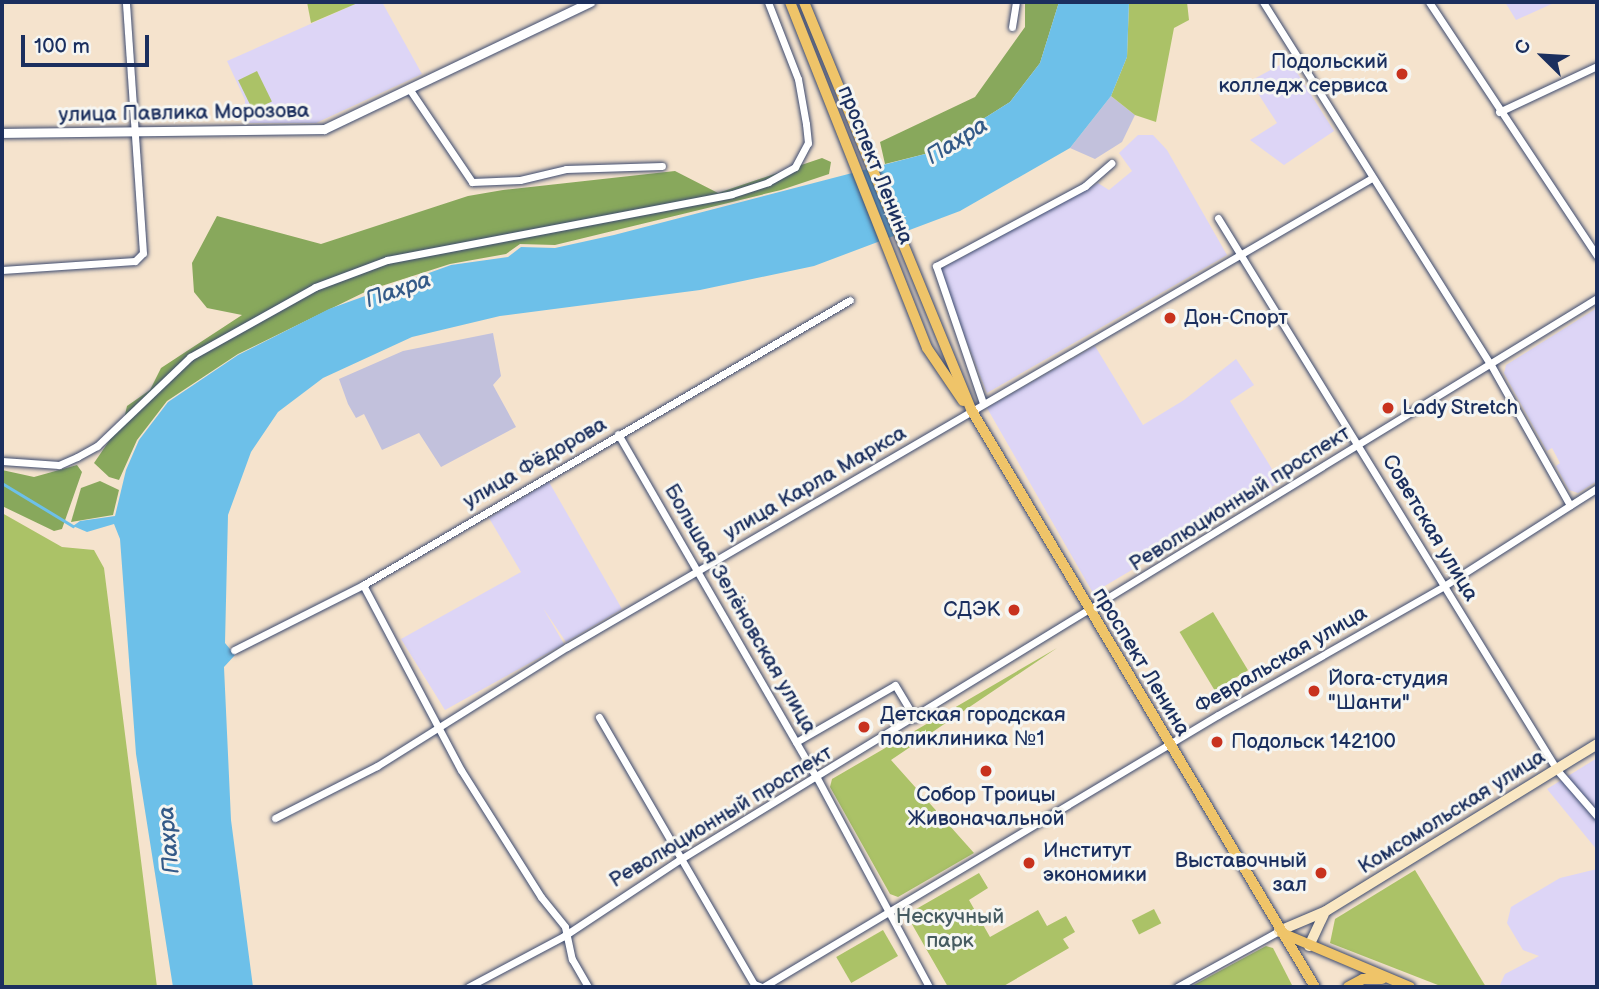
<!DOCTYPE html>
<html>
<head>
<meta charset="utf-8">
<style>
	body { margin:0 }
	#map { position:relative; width:1599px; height:989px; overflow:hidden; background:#f5e3cd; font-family:"Balsamiq Sans",sans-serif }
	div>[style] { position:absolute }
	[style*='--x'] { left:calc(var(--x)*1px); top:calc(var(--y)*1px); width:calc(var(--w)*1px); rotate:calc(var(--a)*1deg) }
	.built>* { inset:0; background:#ddd5f6 }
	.industrial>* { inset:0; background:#c2c1dc }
	.green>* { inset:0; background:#abc267; transform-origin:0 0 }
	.forest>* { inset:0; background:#88a85c }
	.water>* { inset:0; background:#6dc0e9 }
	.stream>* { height:2.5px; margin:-1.25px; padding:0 1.25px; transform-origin:1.25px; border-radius:1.25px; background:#6dc0e9 }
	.roads { filter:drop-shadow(0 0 2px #3c4a6f) drop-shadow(0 0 2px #3c4a6f) }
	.minor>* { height:7px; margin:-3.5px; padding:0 3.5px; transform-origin:3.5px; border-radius:3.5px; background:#fff }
	.tertiary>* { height:9px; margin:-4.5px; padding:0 4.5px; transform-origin:4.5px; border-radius:4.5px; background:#fff }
	.secondary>* { height:10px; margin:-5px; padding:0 5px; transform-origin:5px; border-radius:5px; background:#f9e7c3 }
	.primary>* { height:10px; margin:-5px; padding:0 5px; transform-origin:5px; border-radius:5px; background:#efc469 }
	.dots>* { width:19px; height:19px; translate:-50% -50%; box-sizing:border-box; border:4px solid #f6f6f2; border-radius:50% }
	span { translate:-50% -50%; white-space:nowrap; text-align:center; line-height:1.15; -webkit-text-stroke:6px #f6f6f2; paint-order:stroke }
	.poi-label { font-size:21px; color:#1b2f5e }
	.right { translate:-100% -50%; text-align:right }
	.left { translate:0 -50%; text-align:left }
	.street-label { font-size:21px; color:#1b2f5e }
	.park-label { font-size:21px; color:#465b61 }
	.water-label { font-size:23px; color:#345a88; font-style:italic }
	.frame { position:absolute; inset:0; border:4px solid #1b2f5e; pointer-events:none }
	.north { position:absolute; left:1508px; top:21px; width:70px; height:70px; -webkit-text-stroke:5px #f6f6f2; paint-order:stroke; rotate:294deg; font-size:19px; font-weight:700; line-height:28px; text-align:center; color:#1b2f5e }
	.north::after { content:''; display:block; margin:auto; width:24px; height:32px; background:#1b2f5e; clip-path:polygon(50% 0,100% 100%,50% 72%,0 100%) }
	.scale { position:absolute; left:21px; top:35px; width:128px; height:32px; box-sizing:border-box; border:4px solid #1b2f5e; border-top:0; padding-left:9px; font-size:21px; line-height:24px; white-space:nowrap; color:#1b2f5e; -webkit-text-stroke:5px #f6f6f2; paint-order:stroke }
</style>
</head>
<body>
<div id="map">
	<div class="built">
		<div style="clip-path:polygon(360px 2px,382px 2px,422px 74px,316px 123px,245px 123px,245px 100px,227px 61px)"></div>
		<div style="clip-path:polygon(1505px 2px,1556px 2px,1516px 20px)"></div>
		<div style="clip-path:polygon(1289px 60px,1334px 131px,1284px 165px,1250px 140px,1277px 123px,1250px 81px)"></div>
		<div style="clip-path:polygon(1138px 135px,1153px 135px,1167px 150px,1227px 255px,987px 393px,939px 270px,1098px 183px,1109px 190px,1132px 171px,1119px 153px)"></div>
		<div style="clip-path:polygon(1597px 308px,1597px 481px,1578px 493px,1569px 490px,1556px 466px,1560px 463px,1552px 448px,1547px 451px,1504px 373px,1506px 365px)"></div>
		<div style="clip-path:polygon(1095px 346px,1143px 425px,1184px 400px,1236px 359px,1254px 385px,1230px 401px,1280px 482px,1093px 593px,987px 408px)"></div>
		<div style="clip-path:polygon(549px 482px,622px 609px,566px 642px,543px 608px,564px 644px,445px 710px,401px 639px,521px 572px,489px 518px)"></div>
		<div style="clip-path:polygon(1597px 758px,1597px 850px,1547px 789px)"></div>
		<div style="clip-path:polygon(1597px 869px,1597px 987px,1499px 987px,1505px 974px,1539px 956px,1523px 950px,1507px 923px,1511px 907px,1560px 878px)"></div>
	</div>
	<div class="industrial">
		<div style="clip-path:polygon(1111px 96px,1135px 115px,1122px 142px,1095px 159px,1070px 148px)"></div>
		<div style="clip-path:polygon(493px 333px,501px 376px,493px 385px,516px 427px,441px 467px,419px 433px,382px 450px,364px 414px,356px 418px,348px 404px,339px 379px,403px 351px)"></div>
	</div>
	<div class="green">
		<div style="clip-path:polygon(307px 2px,360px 2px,311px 23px)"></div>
		<div style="clip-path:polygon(1129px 2px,1187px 2px,1189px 20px,1174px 28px,1156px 122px,1135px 115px,1111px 96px,1127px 57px)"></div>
		<div style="left:257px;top:71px;width:34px;height:21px;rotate:64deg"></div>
		<div style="clip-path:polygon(2px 513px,62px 547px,94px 550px,104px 568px,157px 987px,2px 987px)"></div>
		<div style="left:1213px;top:612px;width:68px;height:39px;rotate:59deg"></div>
		<div style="clip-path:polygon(1057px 648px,891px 760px,974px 853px,898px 897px,890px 894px,830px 787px,832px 779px)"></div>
		<div style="clip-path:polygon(1415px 870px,1486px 987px,1443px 987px,1330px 943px,1335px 919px)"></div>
		<div style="clip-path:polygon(979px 873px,988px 888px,969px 900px,990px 937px,1038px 910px,1047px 926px,1066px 916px,1075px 932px,1063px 939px,1069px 948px,1002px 987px,948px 987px,909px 919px,911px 912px)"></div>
		<div style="left:1154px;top:909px;width:16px;height:25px;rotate:63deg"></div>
		<div style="left:883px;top:930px;width:30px;height:54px;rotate:60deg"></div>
		<div style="clip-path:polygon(1266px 946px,1273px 948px,1293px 987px,1190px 987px)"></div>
	</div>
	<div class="forest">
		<div style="clip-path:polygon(1025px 2px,1059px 2px,1040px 63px,1010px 102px,929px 153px,885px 164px,880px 142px,975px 97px,1025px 27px)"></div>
		<div style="clip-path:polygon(822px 158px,831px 162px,829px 174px,781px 190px,555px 245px,520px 244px,506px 254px,450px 264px,369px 290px,238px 354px,167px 401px,137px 440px,119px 480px,109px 477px,94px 463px,124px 419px,127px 406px,150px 390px,161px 368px,242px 315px,207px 308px,194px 292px,192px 263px,217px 216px,321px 244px,468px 196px,503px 190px,675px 171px,718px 193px)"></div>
		<div style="clip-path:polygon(77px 465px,82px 472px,62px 529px,54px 531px,2px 506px,2px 470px,34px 477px)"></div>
		<div style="clip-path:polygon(100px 481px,119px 490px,113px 515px,71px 522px,81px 488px)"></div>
	</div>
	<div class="water">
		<div style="clip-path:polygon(1059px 2px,1129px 2px,1127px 57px,1111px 96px,1070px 148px,960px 211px,814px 266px,700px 290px,500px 316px,412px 337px,323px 378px,278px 412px,251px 452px,228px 515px,225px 643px,235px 655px,224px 667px,231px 820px,253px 987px,173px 987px,136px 754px,120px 539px,114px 524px,87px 532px,73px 526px,80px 521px,115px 516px,126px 470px,139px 440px,168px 402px,238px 355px,329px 309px,451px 265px,508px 257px,521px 247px,555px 248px,614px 235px,929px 153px,1010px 102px,1040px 63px)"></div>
	</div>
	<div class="stream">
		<div style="--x:2;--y:483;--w:83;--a:31.2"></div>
	</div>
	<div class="roads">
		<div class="minor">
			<div style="--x:1263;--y:2;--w:429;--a:57.9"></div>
			<div style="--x:1491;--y:365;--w:161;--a:60.6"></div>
			<div style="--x:1429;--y:2;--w:305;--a:56.5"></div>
			<div style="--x:1012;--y:27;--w:25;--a:-81"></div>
			<div style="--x:410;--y:90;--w:111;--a:56"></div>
			<div style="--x:472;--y:182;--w:48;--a:-2.4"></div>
			<div style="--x:520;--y:180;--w:47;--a:-13.4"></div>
			<div style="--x:566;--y:169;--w:96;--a:-1.8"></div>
			<div style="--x:1499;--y:112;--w:108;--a:-25.1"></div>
			<div style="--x:1218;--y:218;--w:648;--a:58.44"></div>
			<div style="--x:1557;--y:770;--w:61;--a:49"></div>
			<div style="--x:2;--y:270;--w:133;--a:-3.9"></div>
			<div style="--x:135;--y:261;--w:11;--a:-45"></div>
			<div style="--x:143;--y:253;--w:252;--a:-93.9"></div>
			<div style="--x:983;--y:403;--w:145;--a:-108.9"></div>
			<div style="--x:936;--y:266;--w:169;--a:-28.2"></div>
			<div style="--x:1085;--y:186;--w:35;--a:-41"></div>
			<div style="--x:618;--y:434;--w:397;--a:60"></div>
			<div style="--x:817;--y:778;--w:237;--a:61.8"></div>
			<div style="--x:2;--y:461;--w:57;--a:4"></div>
			<div style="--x:59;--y:465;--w:20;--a:-24"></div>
			<div style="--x:77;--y:457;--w:23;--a:-29"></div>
			<div style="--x:97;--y:446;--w:129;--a:-43.7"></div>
			<div style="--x:190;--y:357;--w:143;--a:-29.2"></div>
			<div style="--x:315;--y:287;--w:77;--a:-20.6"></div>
			<div style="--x:387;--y:260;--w:351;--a:-10.8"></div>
			<div style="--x:732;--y:194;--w:38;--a:-18"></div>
			<div style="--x:768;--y:182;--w:31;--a:-29"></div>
			<div style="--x:795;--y:167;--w:27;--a:-62"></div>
			<div style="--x:808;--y:143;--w:19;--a:-96"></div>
			<div style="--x:806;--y:124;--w:46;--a:-100.1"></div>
			<div style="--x:798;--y:79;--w:83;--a:-111.3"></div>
			<div style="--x:363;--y:585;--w:209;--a:62.1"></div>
			<div style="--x:461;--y:770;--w:150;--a:57.8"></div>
			<div style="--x:541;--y:897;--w:38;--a:51"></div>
			<div style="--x:565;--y:927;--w:33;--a:78"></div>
			<div style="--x:572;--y:959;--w:32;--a:60"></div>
			<div style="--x:234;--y:650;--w:144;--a:-26.7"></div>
			<div style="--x:363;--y:585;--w:564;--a:-30.34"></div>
			<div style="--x:599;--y:717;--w:309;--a:59.9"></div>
			<div style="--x:754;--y:984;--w:9;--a:21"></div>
			<div style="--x:796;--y:742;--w:114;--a:-29.9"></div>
			<div style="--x:895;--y:685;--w:39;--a:59"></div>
			<div style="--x:275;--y:818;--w:114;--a:-27"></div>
			<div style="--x:377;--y:766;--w:224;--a:-32.1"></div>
			<div style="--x:567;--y:647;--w:932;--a:-30.23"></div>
			<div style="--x:468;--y:987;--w:109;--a:-28"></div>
			<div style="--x:564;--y:936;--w:138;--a:-33.5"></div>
			<div style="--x:679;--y:860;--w:1076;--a:-31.47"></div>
			<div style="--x:763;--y:987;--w:530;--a:-30.87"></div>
			<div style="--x:1218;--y:715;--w:260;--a:-29.7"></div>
			<div style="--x:1444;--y:586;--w:182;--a:-32.6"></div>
			<div style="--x:1177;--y:987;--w:116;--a:-28.8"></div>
		</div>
		<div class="tertiary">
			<div style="--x:2;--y:133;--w:322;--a:-0.7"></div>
			<div style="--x:324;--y:129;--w:295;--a:-25.5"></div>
		</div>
		<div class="secondary">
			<div style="--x:1279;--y:931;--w:51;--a:-23.1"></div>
			<div style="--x:1326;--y:911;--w:318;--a:-31.6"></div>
			<div style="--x:1309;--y:946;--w:35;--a:-65"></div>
		</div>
		<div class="primary">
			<div style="--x:790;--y:2;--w:372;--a:68.4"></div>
			<div style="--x:927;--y:348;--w:64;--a:55.8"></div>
			<div style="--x:804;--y:2;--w:442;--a:67.7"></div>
			<div style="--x:972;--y:411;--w:670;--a:59.23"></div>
			<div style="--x:1282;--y:933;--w:139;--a:22.9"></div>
			<div style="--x:1348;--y:987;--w:17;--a:-28"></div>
			<div style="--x:1363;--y:979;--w:19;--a:0"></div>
		</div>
	</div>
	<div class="dots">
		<div style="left:1402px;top:74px;background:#c8321e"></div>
		<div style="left:1170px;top:318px;background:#c8321e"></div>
		<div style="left:1388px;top:408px;background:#c8321e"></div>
		<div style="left:1014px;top:610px;background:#c8321e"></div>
		<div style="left:1314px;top:691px;background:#c8321e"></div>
		<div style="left:864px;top:727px;background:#c8321e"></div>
		<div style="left:1217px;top:742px;background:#c8321e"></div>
		<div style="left:986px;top:771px;background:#c8321e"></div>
		<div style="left:1029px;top:863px;background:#c8321e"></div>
		<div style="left:1321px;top:873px;background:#c8321e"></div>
	</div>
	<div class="poi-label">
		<span class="right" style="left:1388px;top:74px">Подольский<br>колледж сервиса</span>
		<span class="left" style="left:1184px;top:318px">Дон-Спорт</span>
		<span class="left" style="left:1402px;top:408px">Lady Stretch</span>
		<span class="right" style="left:1000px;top:610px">СДЭК</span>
		<span class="left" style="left:1328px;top:691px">Йога-студия<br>"Шанти"</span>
		<span class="left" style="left:880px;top:727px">Детская городская<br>поликлиника №1</span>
		<span class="left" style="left:1231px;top:742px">Подольск 142100</span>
		<span style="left:986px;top:807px">Собор Троицы<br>Живоначальной</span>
		<span class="left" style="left:1043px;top:863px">Институт<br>экономики</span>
		<span class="right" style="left:1307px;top:873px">Выставочный<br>зал</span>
	</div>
	<div class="street-label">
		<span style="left:184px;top:113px;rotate:-1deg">улица Павлика Морозова</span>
		<span style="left:875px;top:165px;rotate:68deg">проспект Ленина</span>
		<span style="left:535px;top:463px;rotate:-30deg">улица Фёдорова</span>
		<span style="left:815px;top:483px;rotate:-30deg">улица Карла Маркса</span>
		<span style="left:1240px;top:499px;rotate:-32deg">Революционный проспект</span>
		<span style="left:1430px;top:528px;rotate:59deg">Советская улица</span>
		<span style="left:740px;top:609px;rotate:60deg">Большая Зелёновская улица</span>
		<span style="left:1281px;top:660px;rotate:-30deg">Февральская улица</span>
		<span style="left:1141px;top:662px;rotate:59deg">проспект Ленина</span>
		<span style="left:1452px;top:812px;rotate:-32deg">Комсомольская улица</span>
		<span style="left:721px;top:817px;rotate:-31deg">Революционный проспект</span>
	</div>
	<div class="park-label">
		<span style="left:950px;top:929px">Нескучный<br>парк</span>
	</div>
	<div class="water-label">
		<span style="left:957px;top:141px;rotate:-32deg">Пахра</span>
		<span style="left:398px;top:290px;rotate:-19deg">Пахра</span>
		<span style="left:169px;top:840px;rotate:-95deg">Пахра</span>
	</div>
	<div class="frame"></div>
	<div class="north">С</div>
	<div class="scale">100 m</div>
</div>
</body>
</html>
